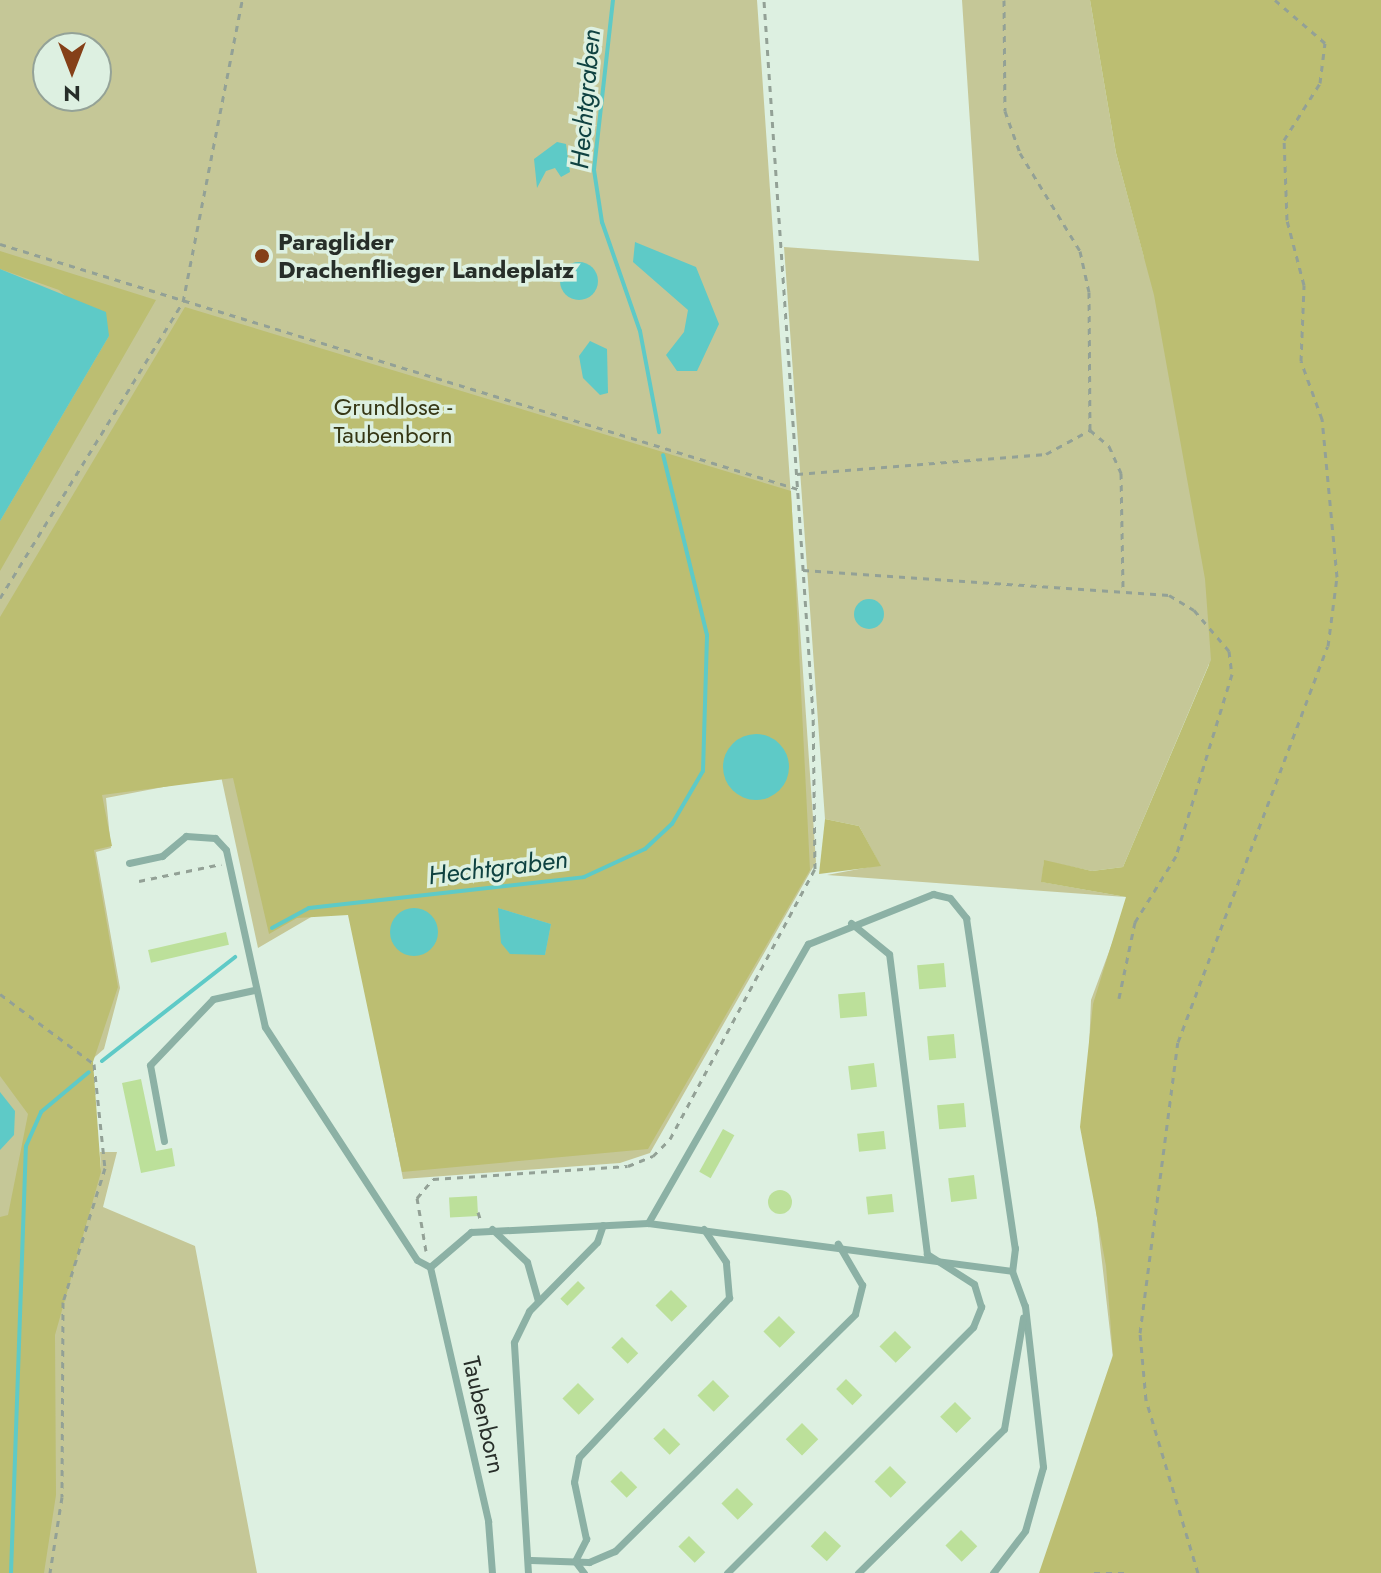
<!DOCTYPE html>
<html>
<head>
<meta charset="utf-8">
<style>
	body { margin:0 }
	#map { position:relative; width:1381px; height:1573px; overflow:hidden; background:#ddf0e1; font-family:Jost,sans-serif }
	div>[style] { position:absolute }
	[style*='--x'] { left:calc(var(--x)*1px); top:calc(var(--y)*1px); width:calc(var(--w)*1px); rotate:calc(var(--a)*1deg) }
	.green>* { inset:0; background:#c5c797 }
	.forest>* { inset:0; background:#bcbe72 }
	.water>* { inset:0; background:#5ecac7 }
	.round { border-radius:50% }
	.stream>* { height:4px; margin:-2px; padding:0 2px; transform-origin:2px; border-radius:2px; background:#5ecac7 }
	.building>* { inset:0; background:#bce09a; transform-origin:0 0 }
	.path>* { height:3px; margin-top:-1.5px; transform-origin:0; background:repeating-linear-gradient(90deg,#93a196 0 6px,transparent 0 12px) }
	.lane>* { height:7px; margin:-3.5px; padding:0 3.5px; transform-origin:3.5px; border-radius:3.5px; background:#8cb1a5 }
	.dots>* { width:22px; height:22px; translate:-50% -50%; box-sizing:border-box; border:4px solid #ddf0e1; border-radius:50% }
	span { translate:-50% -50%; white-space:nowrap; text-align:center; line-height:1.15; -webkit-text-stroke:7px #ddf0e1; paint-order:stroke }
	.poi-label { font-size:24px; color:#272e29; font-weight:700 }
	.left { translate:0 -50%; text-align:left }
	.park-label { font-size:24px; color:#363715 }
	.street-label { font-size:24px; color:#272e29 }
	.water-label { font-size:26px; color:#0f4241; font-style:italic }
	.north { position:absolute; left:32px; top:32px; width:80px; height:80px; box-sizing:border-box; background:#ddf0e1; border:2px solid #94a297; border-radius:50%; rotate:180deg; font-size:22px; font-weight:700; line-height:32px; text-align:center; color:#272e29 }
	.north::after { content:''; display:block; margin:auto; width:28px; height:36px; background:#854018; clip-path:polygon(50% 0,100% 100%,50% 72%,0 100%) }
</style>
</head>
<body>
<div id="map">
	<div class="green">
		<div style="clip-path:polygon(evenodd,0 0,757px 0,816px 862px,650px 1153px,620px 1163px,403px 1179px,347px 896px,258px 948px,221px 776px,106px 798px,111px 848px,96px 852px,120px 988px,104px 1049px,82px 1068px,101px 1172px,100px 1152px,117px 1152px,103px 1207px,195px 1246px,257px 1573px,0 1573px,0 0,48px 48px,96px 48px,96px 96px,48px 96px,48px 48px)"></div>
		<div style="clip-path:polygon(962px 0,1090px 0,1116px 153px,1144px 257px,1381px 0,1381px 1573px,1113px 1358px,1086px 1122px,1091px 1000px,1211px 678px,1209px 664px,1123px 867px,1092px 871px,1044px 861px,1042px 882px,1126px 897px,827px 875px,880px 865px,859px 826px,825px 819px,784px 247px,979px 261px)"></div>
	</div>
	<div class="forest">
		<div style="clip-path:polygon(1090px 0,1381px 0,1381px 1573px,1039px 1573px,1113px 1355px,1106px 1266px,1080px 1127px,1093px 1004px,1126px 897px,1041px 882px,1044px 860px,1092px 871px,1123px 867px,1211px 660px,1205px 579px,1154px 295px,1116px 153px)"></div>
		<div style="clip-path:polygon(0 251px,156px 300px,0 571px,0 521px,109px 336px,59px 290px,0 269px)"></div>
		<div style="clip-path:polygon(evenodd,185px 307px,791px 491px,810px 870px,648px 1149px,402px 1172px,348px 915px,297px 918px,269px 934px,233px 778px,102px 795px,112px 846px,94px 850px,118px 987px,93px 1062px,101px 1172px,55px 1335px,56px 1495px,44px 1573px,0 1573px,0 1217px,8px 1215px,28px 1114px,0 1076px,0 617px,185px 307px,498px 908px,551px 924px,545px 955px,498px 908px)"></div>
		<div style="clip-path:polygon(825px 819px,859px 826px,881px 866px,819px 874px)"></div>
	</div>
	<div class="water">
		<div style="clip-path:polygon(557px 142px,566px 144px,570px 172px,561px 177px,555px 168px,546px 171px,537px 188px,534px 159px)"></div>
		<div style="clip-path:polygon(635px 242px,696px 267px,719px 324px,697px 371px,677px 371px,666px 355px,684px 332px,688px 310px,633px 262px)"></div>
		<div class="round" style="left:560px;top:262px;width:38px;height:38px"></div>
		<div style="clip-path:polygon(0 269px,106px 312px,109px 336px,0 521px)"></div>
		<div style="clip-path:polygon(590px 341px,607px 349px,608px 393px,600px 395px,583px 378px,579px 356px)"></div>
		<div class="round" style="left:854px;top:599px;width:30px;height:30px"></div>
		<div class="round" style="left:723px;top:734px;width:66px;height:66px"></div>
		<div class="round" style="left:390px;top:908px;width:48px;height:48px"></div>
		<div style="clip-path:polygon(498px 908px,551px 924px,545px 955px,510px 954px,501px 943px)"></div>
		<div style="clip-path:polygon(0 1092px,15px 1111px,14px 1135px,0 1150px)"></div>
	</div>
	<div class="stream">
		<div style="--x:613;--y:0;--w:171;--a:96.4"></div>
		<div style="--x:594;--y:170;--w:53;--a:81.3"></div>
		<div style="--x:602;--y:222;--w:115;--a:70.8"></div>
		<div style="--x:640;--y:331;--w:103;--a:79.3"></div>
		<div style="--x:272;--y:928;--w:42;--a:-28.4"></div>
		<div style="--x:309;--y:908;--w:277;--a:-6.4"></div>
		<div style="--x:584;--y:877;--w:67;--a:-24.7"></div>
		<div style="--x:645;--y:849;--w:37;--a:-43"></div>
		<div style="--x:672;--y:824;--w:61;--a:-59.7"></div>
		<div style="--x:703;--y:771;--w:136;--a:-88.3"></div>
		<div style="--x:707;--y:635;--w:185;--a:-103.7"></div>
		<div style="--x:102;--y:1061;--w:169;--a:-38"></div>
		<div style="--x:11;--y:1573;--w:427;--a:-88"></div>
		<div style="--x:26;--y:1146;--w:37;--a:-66"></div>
		<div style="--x:41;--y:1112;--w:62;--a:-39.8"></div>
	</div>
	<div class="building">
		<div style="left:226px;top:932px;width:13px;height:80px;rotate:77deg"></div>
		<div style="left:944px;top:963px;width:24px;height:27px;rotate:85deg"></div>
		<div style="left:865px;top:992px;width:24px;height:27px;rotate:85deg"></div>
		<div style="left:954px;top:1034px;width:24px;height:27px;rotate:85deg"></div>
		<div style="left:874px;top:1063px;width:24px;height:26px;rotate:83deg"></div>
		<div style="clip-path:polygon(141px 1079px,156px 1151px,172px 1148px,175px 1166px,141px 1173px,122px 1083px)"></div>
		<div style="left:964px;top:1103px;width:24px;height:27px;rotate:85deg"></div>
		<div style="left:723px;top:1129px;width:13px;height:49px;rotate:29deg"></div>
		<div style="left:884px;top:1131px;width:18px;height:27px;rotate:84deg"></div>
		<div style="left:974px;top:1175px;width:24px;height:26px;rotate:83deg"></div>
		<div class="round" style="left:768px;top:1190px;width:24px;height:24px"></div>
		<div style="left:892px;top:1194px;width:18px;height:26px;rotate:84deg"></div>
		<div style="left:477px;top:1196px;width:20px;height:28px;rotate:87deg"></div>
		<div style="left:578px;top:1281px;width:10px;height:25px;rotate:45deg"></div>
		<div style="left:671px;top:1290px;width:23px;height:22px;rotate:45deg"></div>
		<div style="left:779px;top:1316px;width:23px;height:22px;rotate:45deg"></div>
		<div style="left:895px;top:1331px;width:23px;height:22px;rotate:45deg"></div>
		<div style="left:622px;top:1337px;width:23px;height:15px;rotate:45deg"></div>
		<div style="left:846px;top:1379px;width:23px;height:14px;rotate:45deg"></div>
		<div style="left:713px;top:1380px;width:23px;height:22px;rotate:45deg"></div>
		<div style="left:578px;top:1383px;width:23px;height:22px;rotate:45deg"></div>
		<div style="left:955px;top:1402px;width:23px;height:21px;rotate:45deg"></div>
		<div style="left:802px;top:1423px;width:23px;height:23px;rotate:45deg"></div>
		<div style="left:664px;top:1428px;width:23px;height:15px;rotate:45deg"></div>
		<div style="left:890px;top:1466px;width:23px;height:22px;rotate:45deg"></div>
		<div style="left:621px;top:1471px;width:23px;height:15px;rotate:45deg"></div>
		<div style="left:737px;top:1488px;width:23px;height:22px;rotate:45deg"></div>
		<div style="left:961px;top:1530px;width:23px;height:22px;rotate:45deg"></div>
		<div style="left:825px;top:1531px;width:22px;height:21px;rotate:43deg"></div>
		<div style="left:689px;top:1536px;width:23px;height:15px;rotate:45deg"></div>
	</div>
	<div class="path">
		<div style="--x:1004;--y:0;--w:111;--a:89.5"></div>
		<div style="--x:1005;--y:111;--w:45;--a:70.3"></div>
		<div style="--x:1020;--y:153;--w:115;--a:58.5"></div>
		<div style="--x:1080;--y:251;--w:42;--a:77.6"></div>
		<div style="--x:1089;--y:292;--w:138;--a:89.6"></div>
		<div style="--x:0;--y:244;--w:835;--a:17.07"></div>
		<div style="--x:797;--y:474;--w:250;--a:-4.6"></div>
		<div style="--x:1046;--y:454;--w:50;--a:-28.6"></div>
		<div style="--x:1090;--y:430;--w:25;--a:40"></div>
		<div style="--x:1109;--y:446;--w:30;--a:66"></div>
		<div style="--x:1121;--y:473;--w:116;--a:89"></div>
		<div style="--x:803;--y:570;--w:367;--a:3.9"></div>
		<div style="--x:1169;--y:595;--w:29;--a:31"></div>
		<div style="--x:1194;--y:610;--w:54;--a:49.5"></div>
		<div style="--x:1229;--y:651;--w:23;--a:83"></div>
		<div style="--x:1232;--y:674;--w:190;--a:107.1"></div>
		<div style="--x:1176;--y:856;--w:78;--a:121.8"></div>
		<div style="--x:1135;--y:922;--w:78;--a:101.9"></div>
		<div style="--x:0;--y:598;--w:348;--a:-58.3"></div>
		<div style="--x:183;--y:302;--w:308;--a:-78.9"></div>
		<div style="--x:139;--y:881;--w:84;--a:-11.7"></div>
		<div style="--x:0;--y:994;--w:117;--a:36.7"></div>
		<div style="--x:94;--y:1064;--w:105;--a:84"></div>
		<div style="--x:105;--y:1168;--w:140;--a:107.4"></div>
		<div style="--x:63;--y:1302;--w:195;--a:90.3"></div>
		<div style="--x:62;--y:1497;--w:77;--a:99"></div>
		<div style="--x:478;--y:1212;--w:10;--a:73"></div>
		<div style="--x:426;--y:1251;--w:54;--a:-99.6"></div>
		<div style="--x:417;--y:1198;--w:25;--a:-50"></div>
		<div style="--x:433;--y:1179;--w:195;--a:-3.8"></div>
		<div style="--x:628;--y:1166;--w:27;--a:-22"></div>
		<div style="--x:653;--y:1156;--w:24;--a:-45"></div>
		<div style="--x:670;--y:1139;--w:306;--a:-61.8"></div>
		<div style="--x:815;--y:869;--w:155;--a:-90.7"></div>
		<div style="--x:813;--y:714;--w:716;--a:-93.93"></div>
		<div style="--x:1094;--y:1573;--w:35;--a:0"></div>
		<div style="--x:1198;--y:1573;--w:181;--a:-106.7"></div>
		<div style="--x:1146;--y:1400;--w:67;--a:-95.1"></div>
		<div style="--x:1140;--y:1333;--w:293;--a:-82.6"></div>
		<div style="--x:1178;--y:1042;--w:423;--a:-69.3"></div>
		<div style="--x:1328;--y:646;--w:70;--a:-82.6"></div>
		<div style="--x:1337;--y:577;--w:159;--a:-95.4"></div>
		<div style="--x:1322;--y:419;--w:62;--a:-109.9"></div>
		<div style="--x:1301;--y:361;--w:76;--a:-87.7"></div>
		<div style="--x:1304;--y:285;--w:67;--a:-104.7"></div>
		<div style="--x:1287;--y:220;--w:80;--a:-92.1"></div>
		<div style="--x:1284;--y:140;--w:67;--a:-57.7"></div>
		<div style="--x:1320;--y:83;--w:40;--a:-82.9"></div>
		<div style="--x:1325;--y:43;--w:66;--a:-139.3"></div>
	</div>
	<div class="lane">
		<div style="--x:129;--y:863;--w:34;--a:-12"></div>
		<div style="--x:162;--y:856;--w:31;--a:-40"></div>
		<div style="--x:186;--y:836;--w:29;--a:4"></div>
		<div style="--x:215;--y:838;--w:16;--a:47"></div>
		<div style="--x:226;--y:850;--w:181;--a:77.6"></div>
		<div style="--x:265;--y:1027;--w:278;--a:56.9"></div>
		<div style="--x:417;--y:1260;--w:15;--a:28"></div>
		<div style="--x:164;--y:1141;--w:77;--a:-100.4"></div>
		<div style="--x:150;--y:1065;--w:91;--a:-46.3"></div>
		<div style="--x:213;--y:999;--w:42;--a:-12.4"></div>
		<div style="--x:648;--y:1223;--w:322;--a:-60.2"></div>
		<div style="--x:808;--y:944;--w:135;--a:-21.8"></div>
		<div style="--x:933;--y:894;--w:17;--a:13"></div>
		<div style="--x:950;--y:898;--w:26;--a:51"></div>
		<div style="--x:966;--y:918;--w:334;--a:81.6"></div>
		<div style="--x:1015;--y:1248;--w:23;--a:97"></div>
		<div style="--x:492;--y:1229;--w:48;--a:43.3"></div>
		<div style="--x:527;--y:1262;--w:41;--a:74.2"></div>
		<div style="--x:430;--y:1267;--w:54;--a:-40.5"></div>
		<div style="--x:471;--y:1232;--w:177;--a:-2.9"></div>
		<div style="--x:648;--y:1223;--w:367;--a:7.5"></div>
		<div style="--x:1012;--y:1271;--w:37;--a:70"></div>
		<div style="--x:1025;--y:1306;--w:162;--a:83.6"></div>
		<div style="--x:1043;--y:1467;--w:66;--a:105.7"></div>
		<div style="--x:1025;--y:1531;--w:53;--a:127.3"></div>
		<div style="--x:430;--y:1267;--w:261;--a:77.1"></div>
		<div style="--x:488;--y:1521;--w:52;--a:85.6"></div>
		<div style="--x:531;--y:1560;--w:58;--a:2"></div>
		<div style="--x:589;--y:1562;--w:28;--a:-23"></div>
		<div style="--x:615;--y:1551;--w:337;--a:-44.6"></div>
		<div style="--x:855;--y:1314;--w:30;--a:-76"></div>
		<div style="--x:862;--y:1285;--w:48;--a:-120.3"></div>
		<div style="--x:528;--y:1573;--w:231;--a:-93.5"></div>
		<div style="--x:514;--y:1342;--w:34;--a:-64"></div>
		<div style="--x:529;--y:1311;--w:97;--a:-45.4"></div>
		<div style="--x:597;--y:1242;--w:18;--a:-71"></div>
		<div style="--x:584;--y:1573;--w:15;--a:-127"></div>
		<div style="--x:575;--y:1561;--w:25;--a:-63"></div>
		<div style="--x:586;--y:1539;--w:58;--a:-101.9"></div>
		<div style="--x:574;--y:1482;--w:25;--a:-79"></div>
		<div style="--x:579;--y:1457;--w:219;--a:-46.7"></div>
		<div style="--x:729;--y:1298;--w:36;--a:-95"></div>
		<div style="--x:726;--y:1262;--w:40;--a:-124"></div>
		<div style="--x:727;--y:1573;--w:348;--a:-45"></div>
		<div style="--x:973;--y:1327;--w:22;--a:-68"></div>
		<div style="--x:981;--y:1307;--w:24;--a:-107"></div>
		<div style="--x:974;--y:1284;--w:56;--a:-147.4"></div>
		<div style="--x:927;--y:1254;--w:302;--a:-97.2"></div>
		<div style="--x:889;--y:954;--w:49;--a:-140.8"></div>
		<div style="--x:858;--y:1573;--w:205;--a:-44.6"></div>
		<div style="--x:1004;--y:1429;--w:113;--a:-80.3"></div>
	</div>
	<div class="dots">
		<div style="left:262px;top:256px;background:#854018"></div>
	</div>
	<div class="poi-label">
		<span class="left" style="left:278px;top:256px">Paraglider<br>Drachenflieger Landeplatz</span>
	</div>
	<div class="park-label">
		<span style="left:393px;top:421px">Grundlose -<br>Taubenborn</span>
	</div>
	<div class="street-label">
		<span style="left:484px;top:1415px;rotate:77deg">Taubenborn</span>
	</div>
	<div class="water-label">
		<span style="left:586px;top:99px;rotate:-85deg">Hechtgraben</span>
		<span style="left:498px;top:868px;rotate:-7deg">Hechtgraben</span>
	</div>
	<div class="north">N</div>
</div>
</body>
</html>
